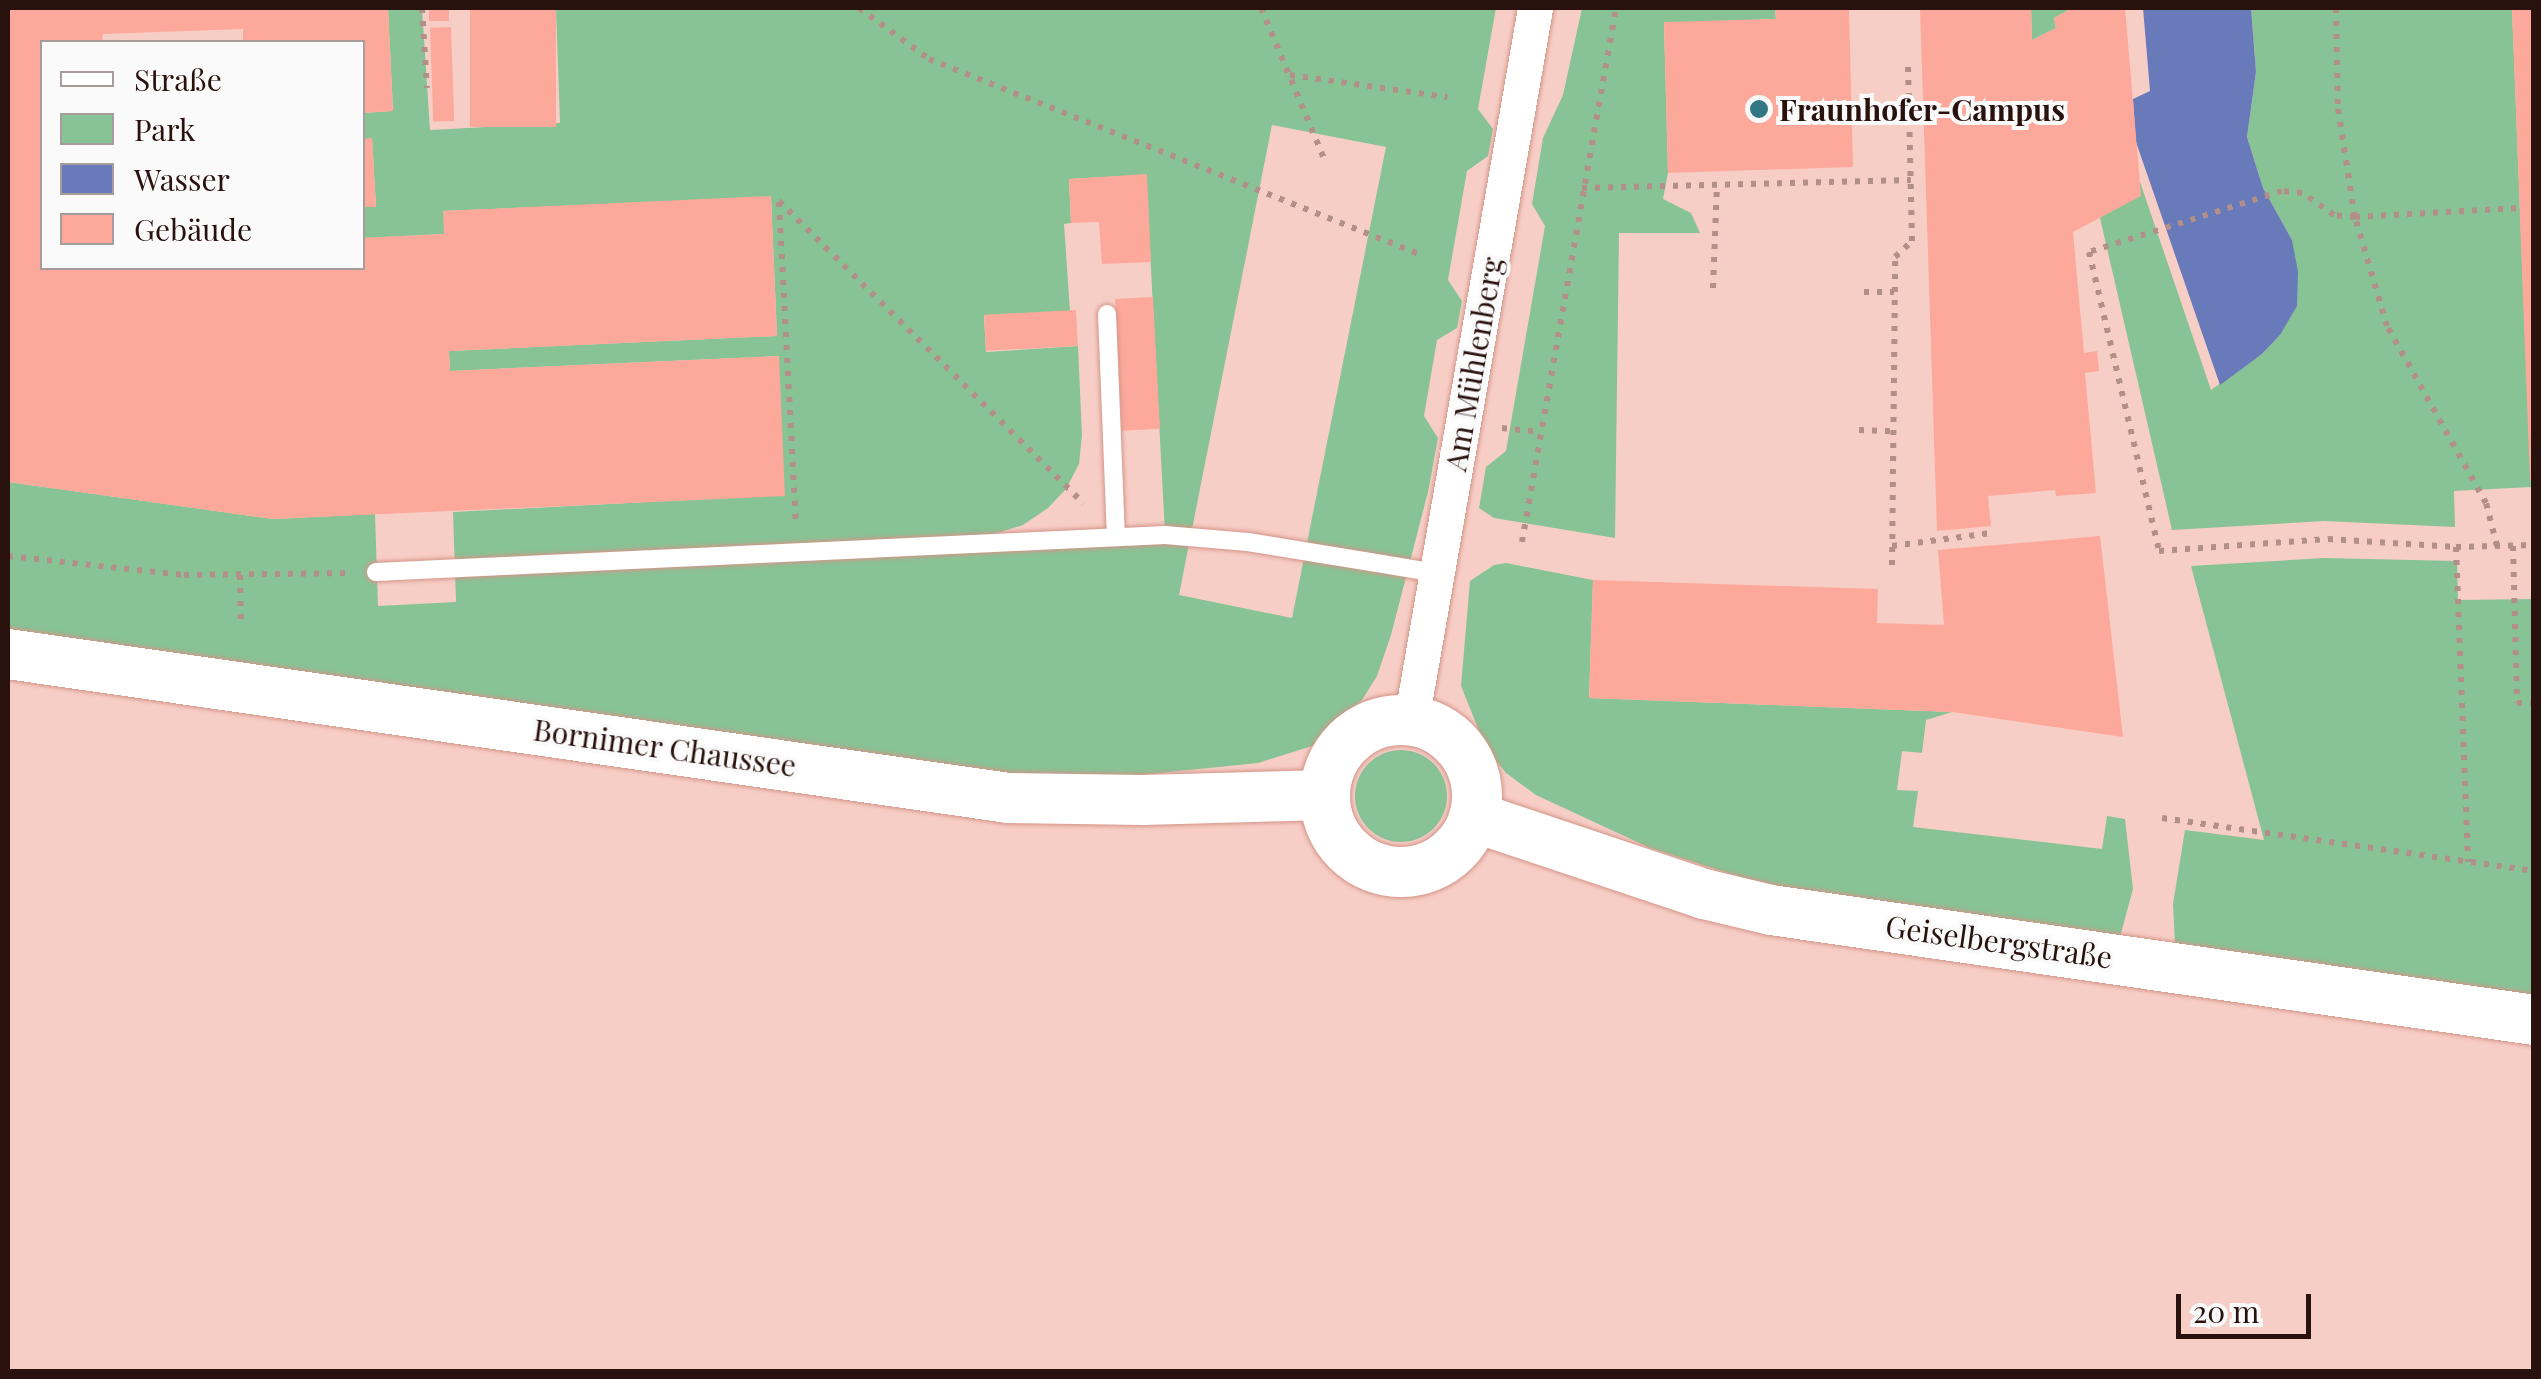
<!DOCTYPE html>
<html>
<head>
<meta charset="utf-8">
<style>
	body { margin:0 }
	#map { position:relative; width:2541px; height:1379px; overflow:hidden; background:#f7cec6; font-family:"Playfair Display",serif }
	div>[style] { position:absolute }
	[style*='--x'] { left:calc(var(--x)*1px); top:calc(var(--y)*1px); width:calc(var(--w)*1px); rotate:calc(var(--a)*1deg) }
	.green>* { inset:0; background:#88c395 }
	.round { border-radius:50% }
	.water>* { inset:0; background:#687aba }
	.building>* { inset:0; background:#fca99b; transform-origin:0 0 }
	.path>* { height:6px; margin-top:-3px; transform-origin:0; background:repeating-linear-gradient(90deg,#b38f89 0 5px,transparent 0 13px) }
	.roads { filter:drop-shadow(0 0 2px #d49488) drop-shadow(0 0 2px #d49488) }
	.lane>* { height:18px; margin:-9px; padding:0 9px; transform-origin:9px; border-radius:9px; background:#fff }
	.street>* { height:35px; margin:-17.5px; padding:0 17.5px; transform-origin:17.5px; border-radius:17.5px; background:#fff }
	.secondary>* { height:50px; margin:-25px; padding:0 25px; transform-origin:25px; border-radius:25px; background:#fff }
	.secondary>.ring { margin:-25px; padding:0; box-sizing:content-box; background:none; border:50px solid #fff; border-radius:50% }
	.dots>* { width:28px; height:28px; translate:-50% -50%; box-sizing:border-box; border:5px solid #fafafa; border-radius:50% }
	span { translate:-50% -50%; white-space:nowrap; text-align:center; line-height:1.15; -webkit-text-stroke:8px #fafafa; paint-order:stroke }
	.poi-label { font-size:30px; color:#29110d; font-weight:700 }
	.left { translate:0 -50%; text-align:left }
	.street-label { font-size:30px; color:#29110d }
	.frame { position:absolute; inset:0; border:10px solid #29110d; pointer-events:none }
	.legend { position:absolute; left:40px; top:40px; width:325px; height:230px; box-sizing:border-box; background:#fafafa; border:2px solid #a69d9b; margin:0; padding:12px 18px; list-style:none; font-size:30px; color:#29110d }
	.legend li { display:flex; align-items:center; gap:20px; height:50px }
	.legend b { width:50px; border:2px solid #a69d9b }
	.scale { position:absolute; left:2176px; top:1294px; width:135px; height:45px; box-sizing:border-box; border:5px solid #29110d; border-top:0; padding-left:12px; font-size:30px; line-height:35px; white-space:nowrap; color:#29110d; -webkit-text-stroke:8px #fafafa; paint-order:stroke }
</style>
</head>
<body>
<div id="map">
	<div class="green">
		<div style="clip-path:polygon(evenodd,388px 8px,422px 8px,430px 130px,560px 123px,556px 8px,1496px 8px,1478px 109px,1493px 129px,1488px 156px,1467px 171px,1448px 280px,1462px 301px,1457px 328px,1437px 340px,1424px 416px,1438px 438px,1428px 492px,1391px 635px,1377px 676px,1362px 700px,1312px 746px,1258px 763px,1091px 780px,1029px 780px,8px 629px,8px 482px,273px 519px,375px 514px,378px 606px,456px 602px,453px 512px,784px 495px,778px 356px,450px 371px,449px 351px,777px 336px,771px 197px,444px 211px,444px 234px,363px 238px,363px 207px,376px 206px,372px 139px,363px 139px,363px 113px,393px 111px,388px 8px,1272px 125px,1386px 147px,1292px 618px,1179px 595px,1272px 125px,388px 8px,1146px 175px,1165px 534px,972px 541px,1023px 525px,1048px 508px,1066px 489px,1079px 464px,1082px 435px,1078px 346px,986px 352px,984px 316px,1070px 311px,1064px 224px,1071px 223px,1069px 179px,1146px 175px)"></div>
		<div style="clip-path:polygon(1582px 8px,1775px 8px,1776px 19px,1664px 23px,1668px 173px,1663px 199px,1691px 213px,1700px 233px,1619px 233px,1615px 538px,1494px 518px,1479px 508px,1486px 467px,1506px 451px,1545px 226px,1532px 204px,1543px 138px,1563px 95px)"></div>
		<div style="clip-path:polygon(2031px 8px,2072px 8px,2054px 18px,2056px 28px,2032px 40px)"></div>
		<div style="clip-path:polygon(2251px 8px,2512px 8px,2531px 487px,2454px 491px,2455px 527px,2324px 521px,2172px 530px,2100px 218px,2140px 182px,2211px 390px,2262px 354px,2280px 335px,2292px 240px,2263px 188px,2247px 137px,2256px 72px)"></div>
		<div style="clip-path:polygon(2324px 558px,2457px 561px,2458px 600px,2533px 599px,2533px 995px,2175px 944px,2173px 904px,2185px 830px,2264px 840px,2191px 566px)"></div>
		<div style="clip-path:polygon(1506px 563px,1593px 580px,1589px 698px,1952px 712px,1926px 720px,1922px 753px,1902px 751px,1897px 790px,1918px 791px,1913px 827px,2102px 849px,2107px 816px,2125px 819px,2133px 889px,2120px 937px,1774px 888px,1650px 848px,1536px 795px,1506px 773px,1486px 748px,1461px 686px,1470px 581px,1494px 565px)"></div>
		<div class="round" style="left:1355px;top:750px;width:92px;height:92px"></div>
	</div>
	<div class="water">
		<div style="clip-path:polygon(2143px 8px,2251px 8px,2256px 72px,2247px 137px,2263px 188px,2292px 240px,2298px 272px,2297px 306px,2280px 335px,2262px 354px,2220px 385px,2136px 142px,2133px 99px,2150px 91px)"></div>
	</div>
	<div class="building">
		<div style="clip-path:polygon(8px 8px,388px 8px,393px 111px,362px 113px,362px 42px,243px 42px,243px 29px,103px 34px,102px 42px,42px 42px,42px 268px,362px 268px,362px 238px,444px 234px,443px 211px,771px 196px,777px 336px,449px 351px,450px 371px,779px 356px,785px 496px,273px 519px,8px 482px)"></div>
		<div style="left:429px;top:8px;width:20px;height:13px"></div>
		<div style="left:470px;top:8px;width:86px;height:119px"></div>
		<div style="clip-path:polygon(1775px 8px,1849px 8px,1853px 167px,1668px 173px,1664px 22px,1776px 19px)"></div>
		<div style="clip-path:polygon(1920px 8px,2031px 8px,2032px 40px,2056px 28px,2054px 18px,2072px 8px,2125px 8px,2141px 196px,2073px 232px,2084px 353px,2097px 351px,2099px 371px,2085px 373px,2096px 493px,2056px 496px,2055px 490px,1988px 496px,1991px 526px,1937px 531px)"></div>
		<div style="clip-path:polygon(2512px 8px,2534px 8px,2534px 479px,2530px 480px)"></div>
		<div style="left:451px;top:27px;width:94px;height:21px;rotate:88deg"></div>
		<div style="clip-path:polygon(372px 138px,376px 207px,362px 207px,362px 139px)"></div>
		<div style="clip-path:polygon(1147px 174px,1151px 262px,1102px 264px,1099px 222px,1071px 223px,1069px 179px)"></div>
		<div style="left:1153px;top:297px;width:132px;height:38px;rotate:87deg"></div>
		<div style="left:1076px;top:310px;width:36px;height:92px;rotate:87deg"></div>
		<div style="clip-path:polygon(2100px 536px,2123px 737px,1952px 712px,1589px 698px,1593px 580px,1878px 589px,1877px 623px,1944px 625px,1938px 550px)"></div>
	</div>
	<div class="path">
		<div style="--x:422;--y:8;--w:80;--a:86.4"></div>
		<div style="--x:859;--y:8;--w:87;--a:36.1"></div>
		<div style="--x:929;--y:59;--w:527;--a:21.7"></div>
		<div style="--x:1261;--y:8;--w:166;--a:67.3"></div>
		<div style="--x:2336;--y:8;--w:101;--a:88.9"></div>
		<div style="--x:2338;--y:109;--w:109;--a:81.1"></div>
		<div style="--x:2355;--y:217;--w:21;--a:-175"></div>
		<div style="--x:2334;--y:215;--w:39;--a:-145"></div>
		<div style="--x:2302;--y:193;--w:20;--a:-174"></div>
		<div style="--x:2282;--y:191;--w:202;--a:162.5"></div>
		<div style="--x:2089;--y:252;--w:307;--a:76.8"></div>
		<div style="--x:2159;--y:551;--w:169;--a:-4.1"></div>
		<div style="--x:2328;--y:539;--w:128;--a:3.6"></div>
		<div style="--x:2456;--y:547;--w:77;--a:-1.5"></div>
		<div style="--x:1290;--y:75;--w:159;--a:8"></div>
		<div style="--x:1582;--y:188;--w:329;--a:-1.4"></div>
		<div style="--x:779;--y:201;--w:429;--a:44.8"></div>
		<div style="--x:779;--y:202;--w:322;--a:87"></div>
		<div style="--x:1713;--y:288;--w:103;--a:-87.8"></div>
		<div style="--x:1864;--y:292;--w:30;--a:0"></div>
		<div style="--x:1502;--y:428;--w:38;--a:6"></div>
		<div style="--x:1859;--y:430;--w:34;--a:2"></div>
		<div style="--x:1522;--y:542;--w:542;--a:-80.02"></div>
		<div style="--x:1892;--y:546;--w:100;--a:-7.5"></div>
		<div style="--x:2497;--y:546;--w:44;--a:-104.3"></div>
		<div style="--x:2486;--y:503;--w:203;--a:-119.2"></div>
		<div style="--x:2387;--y:326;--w:114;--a:-106.4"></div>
		<div style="--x:2355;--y:217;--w:165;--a:-3.1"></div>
		<div style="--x:2513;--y:546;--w:157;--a:88.5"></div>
		<div style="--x:2517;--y:703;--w:17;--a:0"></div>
		<div style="--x:2456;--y:547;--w:315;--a:87.8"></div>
		<div style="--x:8;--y:556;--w:177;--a:6.2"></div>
		<div style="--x:184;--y:575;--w:166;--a:-0.7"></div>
		<div style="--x:1892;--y:565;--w:308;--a:-89.4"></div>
		<div style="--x:1895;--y:257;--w:23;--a:-43"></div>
		<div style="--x:1912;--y:241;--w:178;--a:-91.3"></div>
		<div style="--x:240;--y:575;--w:52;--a:88.9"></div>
		<div style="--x:2162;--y:818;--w:376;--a:8.1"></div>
	</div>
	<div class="roads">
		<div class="lane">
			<div style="--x:1107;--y:314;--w:222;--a:87.7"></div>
			<div style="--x:376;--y:572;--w:790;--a:-2.68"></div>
			<div style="--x:1165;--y:535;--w:83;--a:4.8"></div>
			<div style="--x:1248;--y:542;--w:192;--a:9.3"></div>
		</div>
		<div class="street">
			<div style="--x:1411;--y:721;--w:724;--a:-80.13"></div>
		</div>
		<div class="secondary">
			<div style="--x:8;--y:654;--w:1010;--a:8.19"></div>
			<div style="--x:1008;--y:798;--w:135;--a:0.8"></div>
			<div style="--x:1143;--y:800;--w:182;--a:-1.6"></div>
			<div class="ring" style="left:1325px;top:720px;width:102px;height:102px"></div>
			<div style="--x:1474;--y:817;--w:243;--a:18.5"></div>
			<div style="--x:1704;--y:894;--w:69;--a:13.4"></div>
			<div style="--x:1771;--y:910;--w:771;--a:8.2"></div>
		</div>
	</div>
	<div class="dots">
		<div style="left:1759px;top:109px;background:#317784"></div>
	</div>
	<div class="poi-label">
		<span class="left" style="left:1779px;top:109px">Fraunhofer-Campus</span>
	</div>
	<div class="street-label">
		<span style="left:1473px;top:364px;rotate:-80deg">Am Mühlenberg</span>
		<span style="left:665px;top:747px;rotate:8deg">Bornimer Chaussee</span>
		<span style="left:1999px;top:941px;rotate:8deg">Geiselbergstraße</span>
	</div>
	<div class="frame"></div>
	<ul class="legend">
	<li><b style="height:12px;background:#fff"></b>Straße</li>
	<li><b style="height:28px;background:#88c395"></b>Park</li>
	<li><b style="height:28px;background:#687aba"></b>Wasser</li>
	<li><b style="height:28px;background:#fca99b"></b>Gebäude</li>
	</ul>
	<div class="scale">20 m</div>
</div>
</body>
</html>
